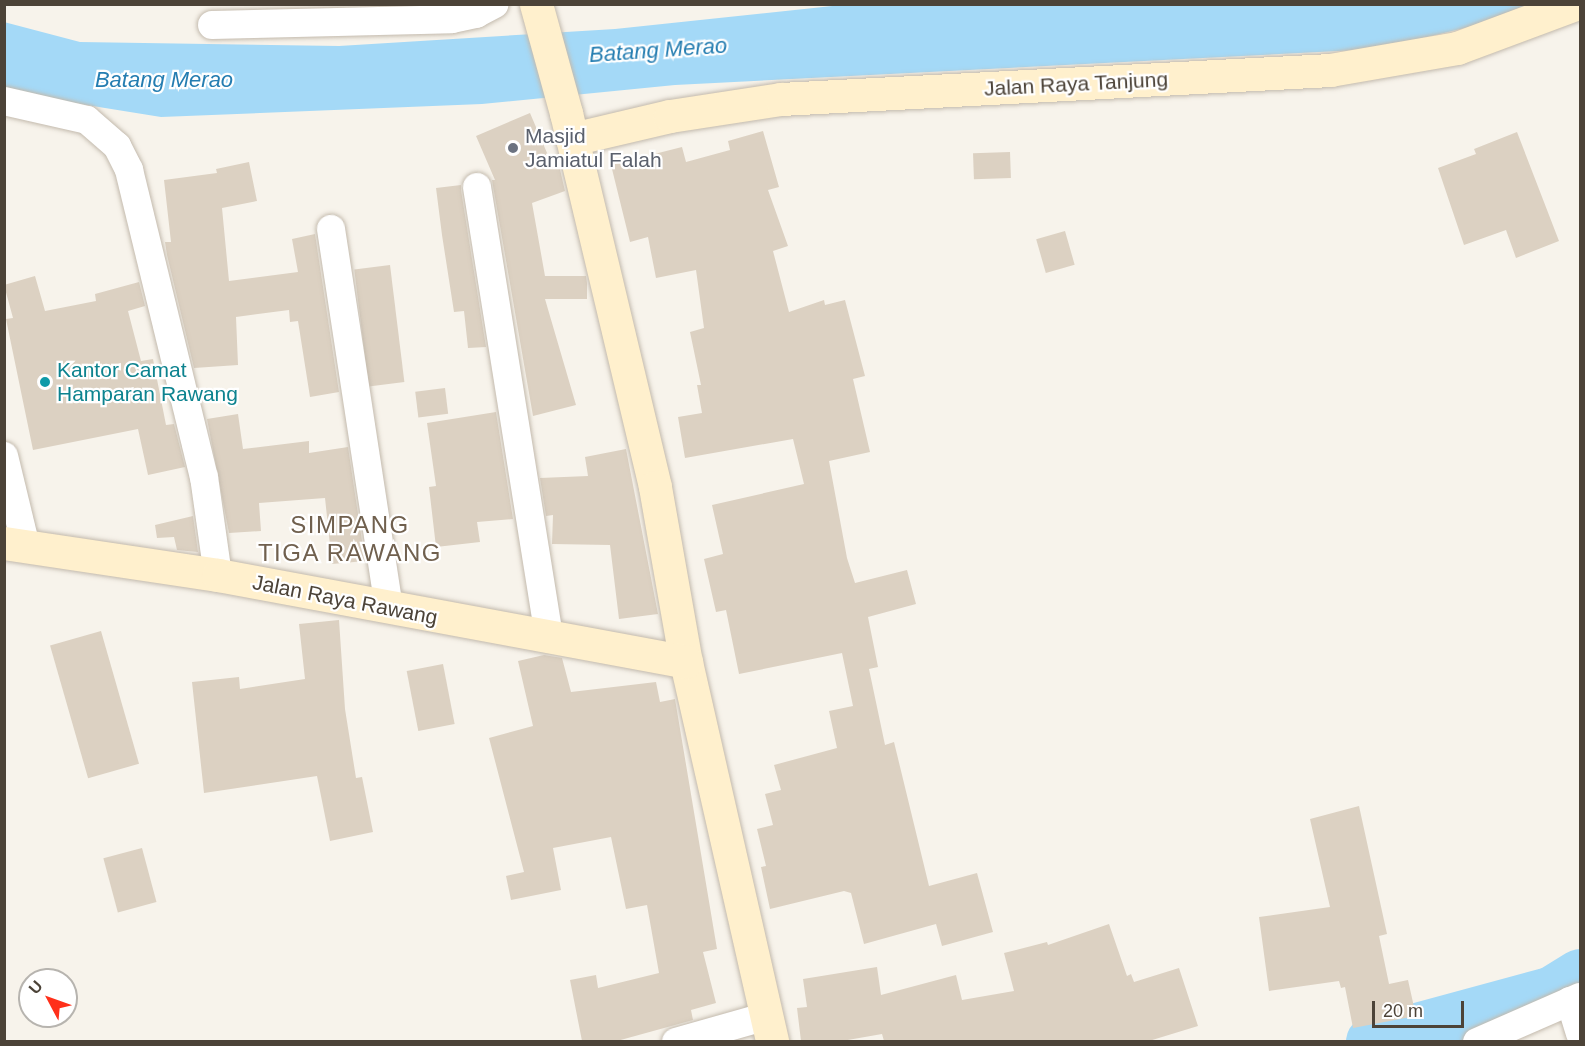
<!DOCTYPE html>
<html>
<head>
<meta charset="utf-8">
<style>
	body { margin:0 }
	#map { position:relative; width:1585px; height:1046px; overflow:hidden; background:#f7f3eb; font-family:Helvetica,sans-serif }
	div>[style] { position:absolute }
	[style*='--x'] { left:calc(var(--x)*1px); top:calc(var(--y)*1px); width:calc(var(--w)*1px); rotate:calc(var(--a)*1deg) }
	.water>* { inset:0; background:#a4d9f7 }
	.river>* { height:54px; margin:-27px; padding:0 27px; transform-origin:27px; border-radius:27px; background:#a4d9f7 }
	.building>* { inset:0; background:#dcd1c2; transform-origin:0 0 }
	.roads { filter:drop-shadow(0 0 2px #c3baad) drop-shadow(0 0 2px #c3baad) }
	.street>* { height:28px; margin:-14px; padding:0 14px; transform-origin:14px; border-radius:14px; background:#fff }
	.secondary>* { height:33px; margin:-16.5px; padding:0 16.5px; transform-origin:16.5px; border-radius:16.5px; background:#fff0cd }
	.dots>* { width:16px; height:16px; translate:-50% -50%; box-sizing:border-box; border:3px solid #fff; border-radius:50% }
	span { translate:-50% -50%; white-space:nowrap; text-align:center; line-height:1.15; -webkit-text-stroke:4.5px #fff; paint-order:stroke }
	.street-label { font-size:21px; color:#4c4338 }
	.worship-label { font-size:21px; color:#5b616d }
	.left { translate:0 -50%; text-align:left }
	.culture-label { font-size:21px; color:#0d838f }
	.water-label { font-size:22px; color:#247db1; font-style:italic }
	.quarter-label { font-size:24px; color:#70604e; letter-spacing:1.5px }
	.frame { position:absolute; inset:0; border:6px solid #4c4338; pointer-events:none }
	.north { position:absolute; left:18px; top:968px; width:60px; height:60px; box-sizing:border-box; background:#fff; border:2px solid #b7b4af; border-radius:50%; rotate:311deg; font-size:16px; font-weight:700; line-height:24px; text-align:center; color:#4c4338 }
	.north::after { content:''; display:block; margin:auto; width:21px; height:27px; background:#ff301a; clip-path:polygon(50% 0,100% 100%,50% 72%,0 100%) }
	.scale { position:absolute; left:1372px; top:1001px; width:92px; height:27px; box-sizing:border-box; border:3px solid #4c4338; border-top:0; padding-left:8px; font-size:18px; line-height:21px; white-space:nowrap; color:#4c4338; -webkit-text-stroke:4px #fff; paint-order:stroke }
</style>
</head>
<body>
<div id="map">
	<div class="water">
		<div style="clip-path:polygon(851px 4px,1533px 5px,1498px 20px,1377px 49px,675px 85px,482px 104px,161px 117px,18px 94px,5px 87px,4px 22px,80px 42px,339px 46px,615px 29px)"></div>
	</div>
	<div class="river">
		<div style="--x:1373;--y:1042;--w:187;--a:-15.2"></div>
		<div style="--x:1553;--y:993;--w:32;--a:-32"></div>
	</div>
	<div class="building">
		<div style="clip-path:polygon(530px 113px,553px 167px,559px 165px,565px 191px,532px 203px,545px 276px,586px 276px,587px 283px,587px 299px,545px 299px,576px 405px,533px 416px,492px 180px,495px 180px,476px 136px)"></div>
		<div style="clip-path:polygon(763px 131px,779px 187px,768px 190px,788px 246px,773px 251px,789px 312px,824px 300px,825px 305px,845px 300px,865px 376px,853px 379px,870px 452px,829px 461px,847px 558px,855px 583px,907px 570px,916px 604px,868px 617px,878px 667px,869px 669px,885px 745px,894px 742px,929px 886px,977px 873px,993px 932px,942px 946px,936px 924px,864px 944px,851px 893px,844px 891px,770px 909px,761px 867px,766px 866px,757px 829px,773px 825px,765px 794px,781px 790px,774px 765px,837px 748px,829px 711px,853px 706px,842px 653px,739px 674px,726px 610px,716px 612px,704px 559px,723px 554px,712px 505px,804px 484px,793px 439px,685px 458px,678px 417px,702px 413px,697px 385px,701px 385px,690px 332px,704px 328px,696px 270px,656px 278px,648px 237px,630px 242px,611px 165px,682px 147px,686px 162px,730px 150px,728px 141px)"></div>
		<div style="clip-path:polygon(1517px 132px,1559px 241px,1516px 258px,1506px 230px,1464px 245px,1438px 168px,1476px 154px,1474px 149px)"></div>
		<div style="left:1010px;top:152px;width:26px;height:37px;rotate:88deg"></div>
		<div style="clip-path:polygon(249px 162px,257px 201px,222px 208px,229px 281px,298px 272px,292px 239px,315px 234px,339px 392px,310px 397px,298px 321px,290px 322px,289px 310px,236px 317px,238px 365px,194px 368px,167px 255px,165px 242px,171px 242px,164px 180px,217px 173px,216px 169px)"></div>
		<div style="clip-path:polygon(461px 185px,461px 190px,486px 347px,468px 348px,464px 311px,454px 312px,442px 235px,436px 188px)"></div>
		<div style="left:1065px;top:231px;width:35px;height:30px;rotate:74deg"></div>
		<div style="left:390px;top:265px;width:118px;height:36px;rotate:83deg"></div>
		<div style="clip-path:polygon(35px 276px,45px 311px,96px 301px,95px 294px,139px 282px,145px 306px,128px 311px,141px 361px,153px 359px,166px 425px,174px 424px,185px 467px,148px 475px,138px 429px,33px 450px,6px 319px,13px 318px,4px 285px)"></div>
		<div style="left:445px;top:388px;width:26px;height:30px;rotate:83deg"></div>
		<div style="clip-path:polygon(496px 412px,513px 519px,477px 522px,480px 542px,436px 547px,429px 487px,436px 486px,427px 423px)"></div>
		<div style="clip-path:polygon(238px 414px,243px 449px,309px 441px,309px 453px,348px 447px,365px 561px,332px 564px,325px 498px,259px 503px,261px 531px,229px 533px,207px 419px)"></div>
		<div style="clip-path:polygon(626px 449px,658px 614px,619px 619px,610px 545px,552px 544px,553px 515px,546px 516px,540px 478px,588px 476px,585px 457px)"></div>
		<div style="clip-path:polygon(193px 516px,198px 552px,177px 550px,174px 537px,157px 538px,155px 525px)"></div>
		<div style="clip-path:polygon(339px 620px,345px 709px,356px 778px,362px 777px,373px 832px,330px 841px,317px 776px,204px 793px,192px 682px,239px 677px,240px 689px,305px 679px,299px 624px)"></div>
		<div style="left:101px;top:631px;width:138px;height:53px;rotate:74deg"></div>
		<div style="clip-path:polygon(544px 655px,562px 658px,571px 692px,656px 682px,660px 702px,675px 699px,717px 949px,703px 952px,716px 1003px,691px 1010px,693px 1020px,617px 1041px,582px 1041px,570px 980px,596px 975px,598px 988px,659px 973px,647px 905px,626px 909px,611px 837px,553px 848px,561px 890px,511px 900px,506px 876px,524px 872px,489px 738px,533px 726px,518px 661px)"></div>
		<div style="left:443px;top:664px;width:61px;height:37px;rotate:79deg"></div>
		<div style="clip-path:polygon(1359px 806px,1387px 934px,1379px 936px,1389px 984px,1408px 980px,1416px 1016px,1353px 1028px,1345px 987px,1341px 988px,1339px 981px,1269px 991px,1259px 917px,1330px 907px,1310px 819px)"></div>
		<div style="left:142px;top:848px;width:56px;height:40px;rotate:75deg"></div>
		<div style="clip-path:polygon(1109px 924px,1127px 976px,1131px 974px,1134px 982px,1179px 968px,1198px 1026px,1149px 1041px,884px 1041px,882px 1034px,842px 1041px,801px 1041px,797px 1008px,807px 1007px,803px 979px,877px 967px,881px 995px,956px 975px,962px 1000px,1014px 991px,1004px 953px,1047px 942px,1048px 945px)"></div>
	</div>
	<div class="roads">
		<div class="street">
			<div style="--x:212;--y:25;--w:240;--a:-1.4"></div>
			<div style="--x:452;--y:19;--w:25;--a:-12"></div>
			<div style="--x:476;--y:14;--w:21;--a:-28"></div>
			<div style="--x:4;--y:101;--w:85;--a:12.9"></div>
			<div style="--x:87;--y:120;--w:40;--a:41"></div>
			<div style="--x:117;--y:146;--w:27;--a:63"></div>
			<div style="--x:129;--y:170;--w:316;--a:76.3"></div>
			<div style="--x:204;--y:477;--w:99;--a:81.9"></div>
			<div style="--x:477;--y:187;--w:457;--a:80.9"></div>
			<div style="--x:331;--y:229;--w:383;--a:81.3"></div>
			<div style="--x:4;--y:456;--w:94;--a:76.4"></div>
			<div style="--x:1570;--y:1001;--w:34;--a:73"></div>
			<div style="--x:676;--y:1042;--w:95;--a:-15.9"></div>
			<div style="--x:1477;--y:1042;--w:112;--a:-23.6"></div>
		</div>
		<div class="secondary">
			<div style="--x:536;--y:4;--w:113;--a:74.6"></div>
			<div style="--x:566;--y:113;--w:384;--a:76.6"></div>
			<div style="--x:655;--y:487;--w:178;--a:80"></div>
			<div style="--x:686;--y:662;--w:390;--a:77.2"></div>
			<div style="--x:572;--y:139;--w:101;--a:-13.2"></div>
			<div style="--x:670;--y:116;--w:112;--a:-8.7"></div>
			<div style="--x:781;--y:99;--w:550;--a:-3.02"></div>
			<div style="--x:1330;--y:70;--w:129;--a:-9.8"></div>
			<div style="--x:1457;--y:48;--w:126;--a:-20.4"></div>
			<div style="--x:4;--y:543;--w:216;--a:8.5"></div>
			<div style="--x:218;--y:575;--w:476;--a:10.5"></div>
		</div>
	</div>
	<div class="dots">
		<div style="left:513px;top:148px;background:#6b7280"></div>
		<div style="left:45px;top:382px;background:#0f9aa8"></div>
	</div>
	<div class="street-label">
		<span style="left:1076px;top:84px;rotate:-3deg">Jalan Raya Tanjung</span>
		<span style="left:345px;top:600px;rotate:11deg">Jalan Raya Rawang</span>
	</div>
	<div class="worship-label">
		<span class="left" style="left:525px;top:148px">Masjid<br>Jamiatul Falah</span>
	</div>
	<div class="culture-label">
		<span class="left" style="left:57px;top:382px">Kantor Camat<br>Hamparan Rawang</span>
	</div>
	<div class="water-label">
		<span style="left:658px;top:50px;rotate:-4deg">Batang Merao</span>
		<span style="left:164px;top:80px">Batang Merao</span>
	</div>
	<div class="quarter-label">
		<span style="left:350px;top:539px">SIMPANG<br>TIGA RAWANG</span>
	</div>
	<div class="frame"></div>
	<div class="north">U</div>
	<div class="scale">20 m</div>
</div>
</body>
</html>
